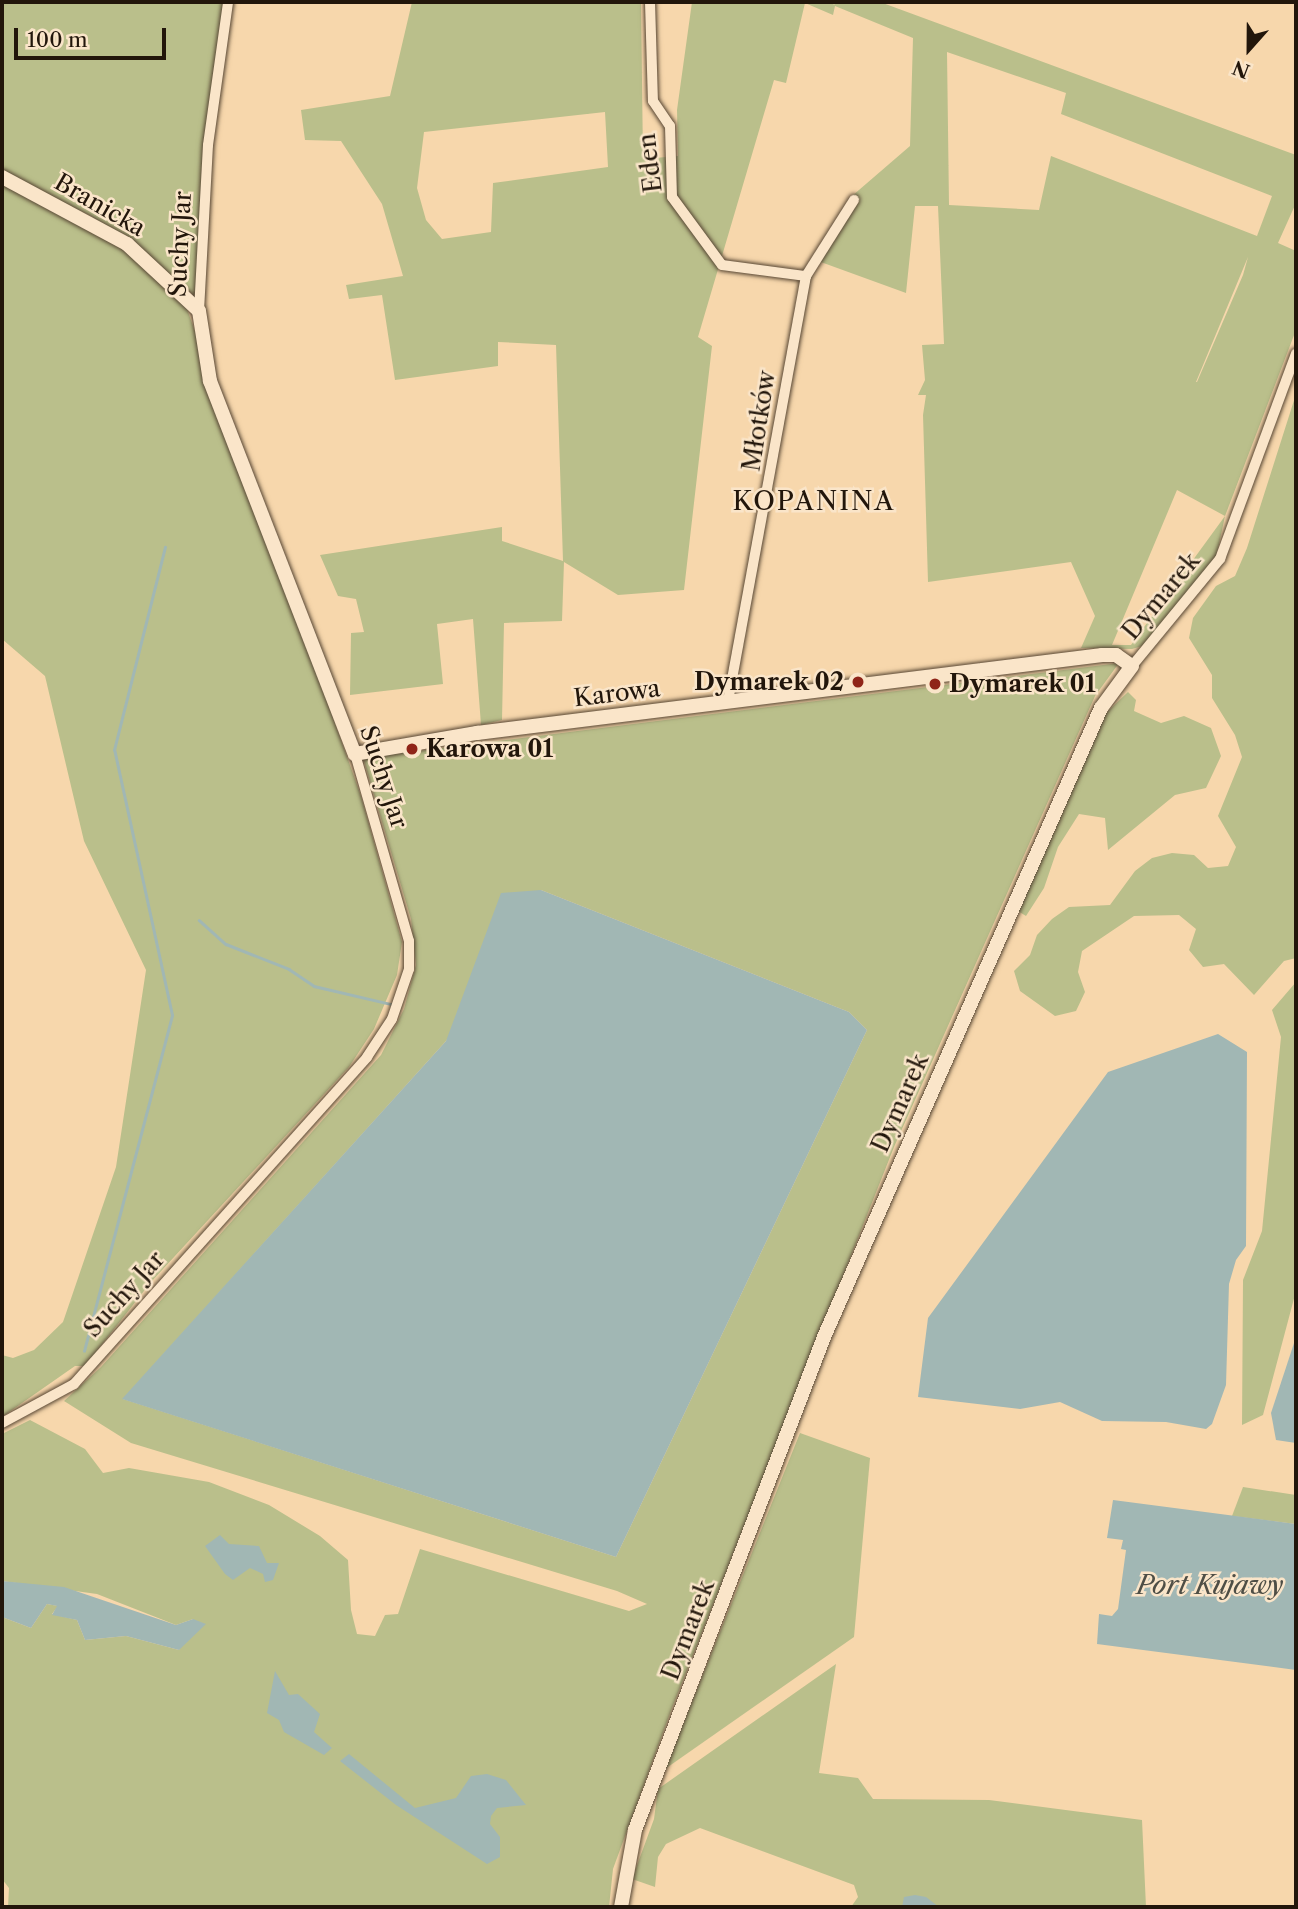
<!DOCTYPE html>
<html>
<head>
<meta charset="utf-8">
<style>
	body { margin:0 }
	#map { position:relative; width:1298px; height:1909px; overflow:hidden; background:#f7d7ac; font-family:"Libre Caslon Text",serif }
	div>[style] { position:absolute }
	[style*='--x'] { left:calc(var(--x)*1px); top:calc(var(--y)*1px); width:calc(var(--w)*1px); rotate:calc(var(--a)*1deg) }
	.green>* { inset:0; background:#babf8b }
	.water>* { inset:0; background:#a1b7b4 }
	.stream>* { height:2.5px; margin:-1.25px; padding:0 1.25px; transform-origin:1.25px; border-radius:1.25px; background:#a1b7b4 }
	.roads { filter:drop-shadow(0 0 2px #574633) drop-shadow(0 0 2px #574633) }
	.minor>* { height:10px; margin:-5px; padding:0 5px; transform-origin:5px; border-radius:5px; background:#fae5c9 }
	.tertiary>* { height:14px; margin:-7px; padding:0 7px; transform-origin:7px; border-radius:7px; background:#fae5c9 }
	.dots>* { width:19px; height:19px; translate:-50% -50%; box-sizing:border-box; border:4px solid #fae5c9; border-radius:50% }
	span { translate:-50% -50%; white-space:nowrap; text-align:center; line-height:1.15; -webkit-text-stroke:5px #fae5c9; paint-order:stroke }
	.street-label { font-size:24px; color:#22160b }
	.poi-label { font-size:24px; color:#22160b; font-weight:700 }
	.right { translate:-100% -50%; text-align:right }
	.left { translate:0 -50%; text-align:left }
	.neighbourhood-label { font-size:26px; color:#22160b; letter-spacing:2px }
	.water-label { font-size:26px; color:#4e4e46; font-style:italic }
	.frame { position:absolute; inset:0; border:4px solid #22160b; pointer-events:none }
	.north { position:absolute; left:1214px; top:14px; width:70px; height:70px; -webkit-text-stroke:5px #fae5c9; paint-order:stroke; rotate:201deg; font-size:19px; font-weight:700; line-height:28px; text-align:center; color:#22160b }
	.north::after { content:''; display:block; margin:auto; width:24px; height:32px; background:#22160b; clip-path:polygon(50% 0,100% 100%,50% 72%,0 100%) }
	.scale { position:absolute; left:14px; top:28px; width:152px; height:32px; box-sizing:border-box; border:4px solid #22160b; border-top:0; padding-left:9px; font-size:21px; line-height:24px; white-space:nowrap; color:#22160b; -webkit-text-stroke:5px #fae5c9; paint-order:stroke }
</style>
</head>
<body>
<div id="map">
	<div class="green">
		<div style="clip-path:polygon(2px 2px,224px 2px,195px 296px,135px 245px,91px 216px,2px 173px)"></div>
		<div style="clip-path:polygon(evenodd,412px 2px,641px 2px,643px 159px,678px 156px,677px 110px,692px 2px,832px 2px,834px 5px,836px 2px,880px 2px,1296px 155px,1296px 203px,1278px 243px,1296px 251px,1296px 330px,1225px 516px,1216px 558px,1142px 646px,1132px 649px,1081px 648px,1095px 616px,1071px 562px,928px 582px,923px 415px,926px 395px,918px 395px,925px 380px,922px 345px,944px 344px,938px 206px,915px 206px,906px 293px,818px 261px,859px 202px,852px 196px,910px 146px,913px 38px,835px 6px,833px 15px,805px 3px,786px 83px,774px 80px,698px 337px,712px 346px,684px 590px,618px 595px,564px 562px,562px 621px,504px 623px,502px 720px,481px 725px,473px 619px,437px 624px,443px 684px,350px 695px,351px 633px,364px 632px,356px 599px,338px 596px,320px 555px,502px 527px,502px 541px,563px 561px,556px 345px,498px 342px,498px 366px,395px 380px,382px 295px,349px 299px,346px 285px,403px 276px,382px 204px,341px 141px,305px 140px,301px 110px,390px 96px,412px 2px,947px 52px,1066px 93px,1061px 114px,1272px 196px,1257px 236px,1051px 156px,1039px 210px,949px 205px,947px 52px,412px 2px,605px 112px,608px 167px,493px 183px,491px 232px,442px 239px,426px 220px,417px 188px,424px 132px,605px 112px,412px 2px,1248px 257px,1243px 275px,1197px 382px,1196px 382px,1248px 257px,412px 2px,1177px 490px,1225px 516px,1131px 645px,1112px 645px,1177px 490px)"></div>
		<div style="clip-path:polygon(2px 184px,123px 248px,187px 309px,361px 796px,402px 942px,397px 975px,374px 1029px,349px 1067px,151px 1282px,85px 1366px,75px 1366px,2px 1417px,2px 1355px,13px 1358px,34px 1350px,63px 1322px,116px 1167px,146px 970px,84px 841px,45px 676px,2px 639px)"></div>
		<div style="clip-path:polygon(1296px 394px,1296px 958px,1284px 961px,1254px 995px,1224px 964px,1203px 967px,1189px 950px,1196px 929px,1179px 915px,1134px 916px,1082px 951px,1078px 972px,1085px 992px,1076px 1011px,1055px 1016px,1020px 991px,1014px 971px,1030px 955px,1037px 935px,1052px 919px,1069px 907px,1110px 905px,1135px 871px,1152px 858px,1172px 853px,1194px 855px,1208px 868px,1228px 866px,1236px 847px,1218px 816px,1242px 757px,1235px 735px,1212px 698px,1212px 675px,1189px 638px,1193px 618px,1216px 586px,1235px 576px,1247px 548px)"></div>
		<div style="clip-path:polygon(evenodd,1119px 663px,1095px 696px,894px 1147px,672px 1708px,613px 1869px,609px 1907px,8px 1907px,9px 1888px,2px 1879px,2px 1617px,31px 1628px,47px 1604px,58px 1606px,52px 1614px,77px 1620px,85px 1640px,126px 1636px,179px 1650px,193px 1619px,176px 1625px,97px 1594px,2px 1581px,2px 1434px,30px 1420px,85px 1449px,103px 1473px,129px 1468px,209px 1482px,269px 1505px,320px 1536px,348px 1560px,351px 1610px,357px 1634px,375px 1636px,385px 1615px,398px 1614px,420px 1549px,629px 1611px,647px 1604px,617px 1591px,131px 1443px,64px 1401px,101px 1367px,381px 1055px,404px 1009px,416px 965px,411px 919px,363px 758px,1119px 663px,541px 890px,849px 1012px,867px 1030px,616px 1557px,123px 1399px,446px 1041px,541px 890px)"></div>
		<div style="clip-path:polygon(1128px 692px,1136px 700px,1134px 711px,1161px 723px,1184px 716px,1211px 728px,1221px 756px,1206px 788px,1175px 795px,1108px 850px,1105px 818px,1079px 814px,1058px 847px,1044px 888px,1026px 916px,1018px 911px,1106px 713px)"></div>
		<div style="clip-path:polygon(1296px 982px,1296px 1291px,1263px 1415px,1242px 1425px,1243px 1280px,1262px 1231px,1281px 1037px,1272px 1010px)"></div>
		<div style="clip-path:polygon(800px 1433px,870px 1458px,854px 1637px,665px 1769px)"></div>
		<div style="clip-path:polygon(1243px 1487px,1296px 1495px,1296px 1524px,1232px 1516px)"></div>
		<div style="clip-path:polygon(836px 1664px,819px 1773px,858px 1778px,873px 1799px,989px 1800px,1142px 1820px,1146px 1907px,851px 1907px,858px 1897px,854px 1885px,700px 1828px,666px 1844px,658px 1857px,655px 1887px,632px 1879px,654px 1819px,658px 1789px)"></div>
	</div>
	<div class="water">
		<div style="clip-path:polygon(541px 890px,849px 1012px,867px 1030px,616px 1557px,122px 1399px,446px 1041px,501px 893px)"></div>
		<div style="clip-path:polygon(1218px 1034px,1247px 1052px,1246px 1246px,1236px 1260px,1229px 1284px,1226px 1385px,1212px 1424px,1206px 1429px,1166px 1422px,1102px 1421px,1060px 1402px,1020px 1409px,918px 1397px,928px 1318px,1108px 1072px)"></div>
		<div style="clip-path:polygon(1296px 1337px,1296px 1443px,1276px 1440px,1271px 1413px)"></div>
		<div style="clip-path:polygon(1113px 1500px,1296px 1524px,1296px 1670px,1097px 1644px,1099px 1614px,1112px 1616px,1118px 1609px,1126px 1550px,1121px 1549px,1123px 1540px,1107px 1538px)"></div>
		<div style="clip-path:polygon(220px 1535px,229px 1544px,259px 1546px,267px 1563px,279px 1563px,273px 1580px,265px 1582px,263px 1574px,250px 1568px,233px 1580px,225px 1574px,205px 1546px)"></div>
		<div style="clip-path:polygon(2px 1581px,64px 1587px,176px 1625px,193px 1619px,206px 1624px,179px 1650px,126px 1636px,85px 1640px,77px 1620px,52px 1615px,57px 1606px,47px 1604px,31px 1628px,2px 1617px)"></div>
		<div style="clip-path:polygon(275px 1671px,289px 1695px,298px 1694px,320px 1714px,314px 1732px,332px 1748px,324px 1755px,284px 1732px,279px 1720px,267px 1713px)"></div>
		<div style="clip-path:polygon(349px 1754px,415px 1808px,456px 1798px,471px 1776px,487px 1774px,506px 1780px,526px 1805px,497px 1808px,491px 1816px,490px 1824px,500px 1837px,500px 1857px,487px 1864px,396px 1805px,340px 1761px)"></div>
		<div style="clip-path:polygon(915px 1895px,926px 1897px,939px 1907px,902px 1907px,904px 1897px)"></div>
	</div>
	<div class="stream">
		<div style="--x:199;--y:920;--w:36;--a:42"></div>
		<div style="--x:226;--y:944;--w:68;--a:21.6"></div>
		<div style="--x:289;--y:969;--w:30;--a:34"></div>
		<div style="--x:314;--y:986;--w:79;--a:13.2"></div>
		<div style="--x:84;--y:1351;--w:347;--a:-75.3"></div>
		<div style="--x:172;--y:1015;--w:271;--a:-102.3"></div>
		<div style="--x:114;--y:750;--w:209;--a:-75.9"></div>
	</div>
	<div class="roads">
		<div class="minor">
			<div style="--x:650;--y:2;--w:99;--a:88.3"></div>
			<div style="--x:653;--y:101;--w:30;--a:56"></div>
			<div style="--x:670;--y:126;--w:71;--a:88.4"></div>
			<div style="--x:672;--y:197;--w:84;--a:53.7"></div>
			<div style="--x:722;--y:265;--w:85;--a:7.5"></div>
			<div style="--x:199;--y:311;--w:166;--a:-86.9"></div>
			<div style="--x:208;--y:145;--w:144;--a:-82"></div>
			<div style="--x:1132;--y:666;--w:139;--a:-50.6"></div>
			<div style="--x:1220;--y:559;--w:219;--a:-69.7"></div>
			<div style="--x:728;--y:701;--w:432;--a:-79.6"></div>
			<div style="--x:806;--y:276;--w:90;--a:-57.7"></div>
			<div style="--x:2;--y:1423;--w:82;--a:-28.4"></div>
			<div style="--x:74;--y:1384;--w:439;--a:-48.1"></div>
			<div style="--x:367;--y:1057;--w:45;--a:-56.7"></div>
			<div style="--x:392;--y:1019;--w:53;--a:-71.2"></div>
			<div style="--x:409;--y:969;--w:28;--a:-90"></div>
			<div style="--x:409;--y:941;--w:195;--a:-106.1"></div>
		</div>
		<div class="tertiary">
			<div style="--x:2;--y:177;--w:142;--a:28.2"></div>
			<div style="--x:127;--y:244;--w:98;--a:42.9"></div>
			<div style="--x:199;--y:311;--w:71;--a:81.1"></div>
			<div style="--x:210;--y:381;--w:400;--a:68.8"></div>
			<div style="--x:355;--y:754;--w:124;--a:-9.8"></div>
			<div style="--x:477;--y:733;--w:630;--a:-7.11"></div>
			<div style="--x:1102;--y:655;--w:14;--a:0"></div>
			<div style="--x:1116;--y:655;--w:19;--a:35"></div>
			<div style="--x:1132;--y:666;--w:52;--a:126.4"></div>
			<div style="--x:1101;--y:708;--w:687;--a:113.77"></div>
			<div style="--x:824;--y:1337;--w:528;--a:110.98"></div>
			<div style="--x:635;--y:1830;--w:78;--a:100.3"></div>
		</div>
	</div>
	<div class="dots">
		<div style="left:858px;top:682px;background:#8f2418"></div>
		<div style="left:935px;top:684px;background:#8f2418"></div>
		<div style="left:412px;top:749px;background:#8f2418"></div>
	</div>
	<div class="street-label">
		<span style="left:650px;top:163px;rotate:-97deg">Eden</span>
		<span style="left:100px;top:205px;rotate:30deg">Branicka</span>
		<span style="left:180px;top:244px;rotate:-87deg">Suchy Jar</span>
		<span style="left:759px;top:421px;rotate:-81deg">Młotków</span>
		<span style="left:1161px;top:596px;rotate:-50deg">Dymarek</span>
		<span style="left:617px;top:693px;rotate:-7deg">Karowa</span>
		<span style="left:384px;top:777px;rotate:72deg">Suchy Jar</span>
		<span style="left:900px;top:1103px;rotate:-66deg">Dymarek</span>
		<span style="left:124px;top:1294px;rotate:-48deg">Suchy Jar</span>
		<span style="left:688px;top:1630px;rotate:-69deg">Dymarek</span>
	</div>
	<div class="poi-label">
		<span class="right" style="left:844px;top:682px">Dymarek 02</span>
		<span class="left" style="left:949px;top:684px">Dymarek 01</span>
		<span class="left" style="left:426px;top:749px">Karowa 01</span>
	</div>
	<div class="neighbourhood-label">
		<span style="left:814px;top:502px">KOPANINA</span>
	</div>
	<div class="water-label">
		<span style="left:1210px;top:1586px">Port Kujawy</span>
	</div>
	<div class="frame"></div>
	<div class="north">N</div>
	<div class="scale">100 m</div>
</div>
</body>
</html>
